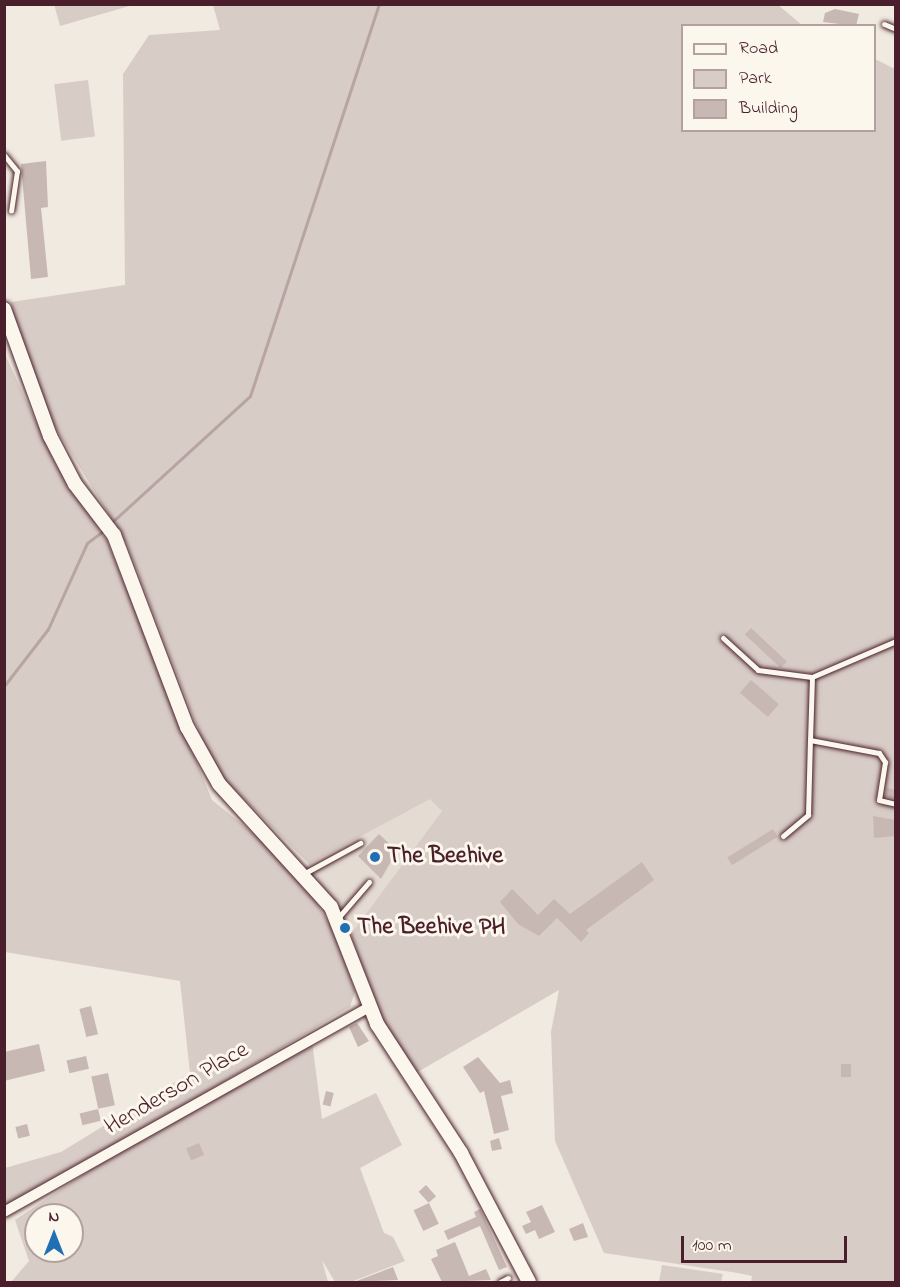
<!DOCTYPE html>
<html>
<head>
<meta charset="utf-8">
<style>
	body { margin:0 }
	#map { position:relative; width:900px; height:1287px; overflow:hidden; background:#f0eae0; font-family:"Indie Flower",sans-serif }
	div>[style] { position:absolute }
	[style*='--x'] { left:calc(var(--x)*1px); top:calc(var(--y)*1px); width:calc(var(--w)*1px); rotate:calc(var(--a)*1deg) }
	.built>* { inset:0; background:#e4dbd2 }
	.green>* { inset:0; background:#d8ccc6; transform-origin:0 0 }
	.stream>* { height:3px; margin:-1.5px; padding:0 1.5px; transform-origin:1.5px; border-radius:1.5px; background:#b8a4a2 }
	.building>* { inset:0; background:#c8b8b3; transform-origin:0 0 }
	.roads { filter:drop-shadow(0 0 2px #4a1f2b) drop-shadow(0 0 2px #4a1f2b) }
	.lane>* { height:5px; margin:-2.5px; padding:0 2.5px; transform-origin:2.5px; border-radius:2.5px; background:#fbf7ec }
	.street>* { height:10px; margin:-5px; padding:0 5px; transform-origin:5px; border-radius:5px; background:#fbf7ec }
	.secondary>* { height:14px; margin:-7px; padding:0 7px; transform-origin:7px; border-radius:7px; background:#fbf7ec }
	.dots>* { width:16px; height:16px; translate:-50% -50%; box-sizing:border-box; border:3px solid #fbf7ec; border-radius:50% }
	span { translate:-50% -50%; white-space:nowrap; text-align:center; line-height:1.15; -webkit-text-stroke:6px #fbf7ec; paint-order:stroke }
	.poi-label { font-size:24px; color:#4a1f2b; font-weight:700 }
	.left { translate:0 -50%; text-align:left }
	.street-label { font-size:24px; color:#4a1f2b }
	.frame { position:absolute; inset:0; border:6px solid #4a1f2b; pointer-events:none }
	.legend { position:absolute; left:681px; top:24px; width:195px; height:108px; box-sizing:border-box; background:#fbf7ec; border:2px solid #b4a19f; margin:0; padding:8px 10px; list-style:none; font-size:18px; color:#4a1f2b }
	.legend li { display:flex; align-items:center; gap:12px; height:30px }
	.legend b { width:30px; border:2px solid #b4a19f }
	.north { position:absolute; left:24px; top:1203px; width:60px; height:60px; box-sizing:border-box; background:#fbf7ec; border:2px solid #b4a19f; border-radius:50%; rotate:0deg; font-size:16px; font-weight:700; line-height:24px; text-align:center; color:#4a1f2b }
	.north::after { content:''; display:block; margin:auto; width:21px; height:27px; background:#1f6fb2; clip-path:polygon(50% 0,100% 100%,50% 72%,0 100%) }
	.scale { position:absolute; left:681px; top:1236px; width:166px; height:27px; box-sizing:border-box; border:3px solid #4a1f2b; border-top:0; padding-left:8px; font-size:18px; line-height:21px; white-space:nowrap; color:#4a1f2b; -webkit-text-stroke:4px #fbf7ec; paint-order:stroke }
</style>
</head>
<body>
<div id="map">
	<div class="built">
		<div style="clip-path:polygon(431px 798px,442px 811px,351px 934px,309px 864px)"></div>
	</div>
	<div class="green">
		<div style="clip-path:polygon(54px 4px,133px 4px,133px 5px,60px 26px)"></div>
		<div style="clip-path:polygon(777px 4px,802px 25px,682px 26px,682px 130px,874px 130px,875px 59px,895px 69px,895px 1282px,751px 1282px,752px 1276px,738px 1273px,604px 1253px,555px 1141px,551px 1032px,559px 990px,416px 1073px,375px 1010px,351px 934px,442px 811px,430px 799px,309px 864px,223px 778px,200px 734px,127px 544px,47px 414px,18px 341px,11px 302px,125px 285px,123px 74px,149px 35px,220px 30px,213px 5px)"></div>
		<div style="left:88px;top:80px;width:57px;height:34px;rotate:83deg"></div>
		<div style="clip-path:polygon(4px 352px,56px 465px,107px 541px,212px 800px,294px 866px,333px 930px,355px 991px,350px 1007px,18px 1204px,5px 1205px,5px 1168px,61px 1152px,190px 1073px,180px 981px,5px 952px)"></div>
		<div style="clip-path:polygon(evenodd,312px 1041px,322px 1119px,376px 1093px,402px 1145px,360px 1168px,384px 1233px,393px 1237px,405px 1261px,351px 1282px,335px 1282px,322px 1260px,328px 1282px,11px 1282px,29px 1261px,15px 1220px,114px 1154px,312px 1041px,36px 1215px,72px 1215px,72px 1251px,36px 1251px,36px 1215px)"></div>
		<div style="clip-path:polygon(662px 1265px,723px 1274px,721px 1282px,659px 1282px)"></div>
	</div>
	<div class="stream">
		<div style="--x:111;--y:523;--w:188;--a:-42.4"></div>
		<div style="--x:250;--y:396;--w:413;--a:-71.8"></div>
		<div style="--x:4;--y:686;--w:72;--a:-52.3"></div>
		<div style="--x:48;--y:629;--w:94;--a:-65.6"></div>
		<div style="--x:87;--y:543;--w:21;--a:-37"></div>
	</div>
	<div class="building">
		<div style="clip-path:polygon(835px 9px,859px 14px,856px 26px,823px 22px,825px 13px)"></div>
		<div style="clip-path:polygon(46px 161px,48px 207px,41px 208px,48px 277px,31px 279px,21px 164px)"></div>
		<div style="left:751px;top:628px;width:49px;height:9px;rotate:43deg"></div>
		<div style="left:751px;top:680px;width:37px;height:17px;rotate:41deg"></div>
		<div style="clip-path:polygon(887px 788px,896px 790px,896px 799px,885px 796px)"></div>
		<div style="clip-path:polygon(873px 816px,896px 820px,896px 836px,874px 838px)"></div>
		<div style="left:773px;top:829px;width:9px;height:54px;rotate:58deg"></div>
		<div style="clip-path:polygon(379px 834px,397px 851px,381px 879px,358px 856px)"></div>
		<div style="clip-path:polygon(642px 862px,654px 880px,586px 930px,589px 933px,581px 942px,557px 918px,539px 936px,518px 924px,500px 902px,512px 889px,538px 915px,554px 899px,570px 914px)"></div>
		<div style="left:91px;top:1006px;width:29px;height:12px;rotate:76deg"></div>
		<div style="clip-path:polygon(357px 1023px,369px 1041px,358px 1047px,349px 1027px)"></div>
		<div style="clip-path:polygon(39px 1044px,45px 1071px,4px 1081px,4px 1052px)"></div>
		<div style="left:86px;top:1056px;width:13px;height:20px;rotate:77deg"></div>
		<div style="clip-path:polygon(478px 1057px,500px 1083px,510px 1080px,513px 1093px,501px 1096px,509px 1130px,494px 1134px,484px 1091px,480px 1093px,463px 1067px)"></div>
		<div style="left:841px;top:1064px;width:10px;height:13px"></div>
		<div style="left:108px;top:1073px;width:33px;height:17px;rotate:78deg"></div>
		<div style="left:326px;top:1091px;width:8px;height:14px;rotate:14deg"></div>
		<div style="left:98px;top:1109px;width:12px;height:19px;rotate:76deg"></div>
		<div style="left:27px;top:1124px;width:12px;height:12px;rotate:76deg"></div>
		<div style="clip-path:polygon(499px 1138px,502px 1149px,492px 1151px,490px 1141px)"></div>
		<div style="left:199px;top:1143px;width:13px;height:14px;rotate:67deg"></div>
		<div style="left:426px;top:1185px;width:15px;height:10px;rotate:48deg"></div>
		<div style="left:429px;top:1203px;width:23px;height:17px;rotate:65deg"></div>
		<div style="clip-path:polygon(542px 1205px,555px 1232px,539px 1239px,535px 1230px,526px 1234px,522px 1226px,531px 1222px,526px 1212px)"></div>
		<div style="clip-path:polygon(480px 1209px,507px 1267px,499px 1270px,480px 1226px,448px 1240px,444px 1231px,476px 1217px,474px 1212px)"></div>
		<div style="clip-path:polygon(583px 1223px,588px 1237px,574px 1241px,569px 1229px)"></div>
		<div style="clip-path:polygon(455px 1242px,469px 1276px,486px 1269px,491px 1280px,442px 1282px,431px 1259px,438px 1256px,436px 1250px)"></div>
		<div style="clip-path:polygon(393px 1267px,398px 1280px,354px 1282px)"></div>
	</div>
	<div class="roads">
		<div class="lane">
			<div style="--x:884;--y:24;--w:13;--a:23"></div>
			<div style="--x:4;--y:155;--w:21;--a:51"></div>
			<div style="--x:17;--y:171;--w:40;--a:98.5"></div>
			<div style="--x:723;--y:638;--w:47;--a:42.4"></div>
			<div style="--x:758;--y:670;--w:54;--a:7.4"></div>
			<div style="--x:812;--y:677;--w:91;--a:-23.2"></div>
			<div style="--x:812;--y:677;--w:63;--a:91.8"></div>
			<div style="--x:810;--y:740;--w:70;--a:10.7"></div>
			<div style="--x:879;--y:753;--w:11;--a:56"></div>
			<div style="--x:885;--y:762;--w:38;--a:99"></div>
			<div style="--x:879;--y:800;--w:17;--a:13"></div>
			<div style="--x:783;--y:836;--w:33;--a:-40"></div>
			<div style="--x:808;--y:815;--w:75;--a:-88.5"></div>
			<div style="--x:305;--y:873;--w:63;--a:-28.6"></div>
			<div style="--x:337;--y:919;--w:49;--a:-49.1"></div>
			<div style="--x:500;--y:1282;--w:9;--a:-27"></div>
		</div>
		<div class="street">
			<div style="--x:4;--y:1212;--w:419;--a:-29.3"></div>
		</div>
		<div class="secondary">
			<div style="--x:4;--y:309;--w:135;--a:70.1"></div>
			<div style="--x:50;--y:436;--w:54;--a:62.5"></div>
			<div style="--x:75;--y:484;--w:64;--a:52.6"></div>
			<div style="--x:114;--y:535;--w:205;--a:69.2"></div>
			<div style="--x:187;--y:727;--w:65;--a:60.7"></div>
			<div style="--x:219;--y:784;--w:166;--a:47.7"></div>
			<div style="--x:331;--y:907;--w:126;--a:68.5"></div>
			<div style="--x:377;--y:1024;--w:154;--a:56.9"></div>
			<div style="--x:461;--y:1153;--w:146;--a:62.2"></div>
		</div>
	</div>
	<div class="dots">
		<div style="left:375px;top:857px;background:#1f6fb2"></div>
		<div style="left:345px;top:928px;background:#1f6fb2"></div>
	</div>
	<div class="poi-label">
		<span class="left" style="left:387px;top:857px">The Beehive</span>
		<span class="left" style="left:357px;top:928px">The Beehive PH</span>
	</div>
	<div class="street-label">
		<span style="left:177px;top:1089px;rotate:-30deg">Henderson Place</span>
	</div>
	<div class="frame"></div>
	<ul class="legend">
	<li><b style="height:8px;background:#fbf7ec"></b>Road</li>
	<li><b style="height:16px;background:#d8ccc6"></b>Park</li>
	<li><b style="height:16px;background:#c8b8b3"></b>Building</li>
	</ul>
	<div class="north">N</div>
	<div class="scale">100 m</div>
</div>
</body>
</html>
